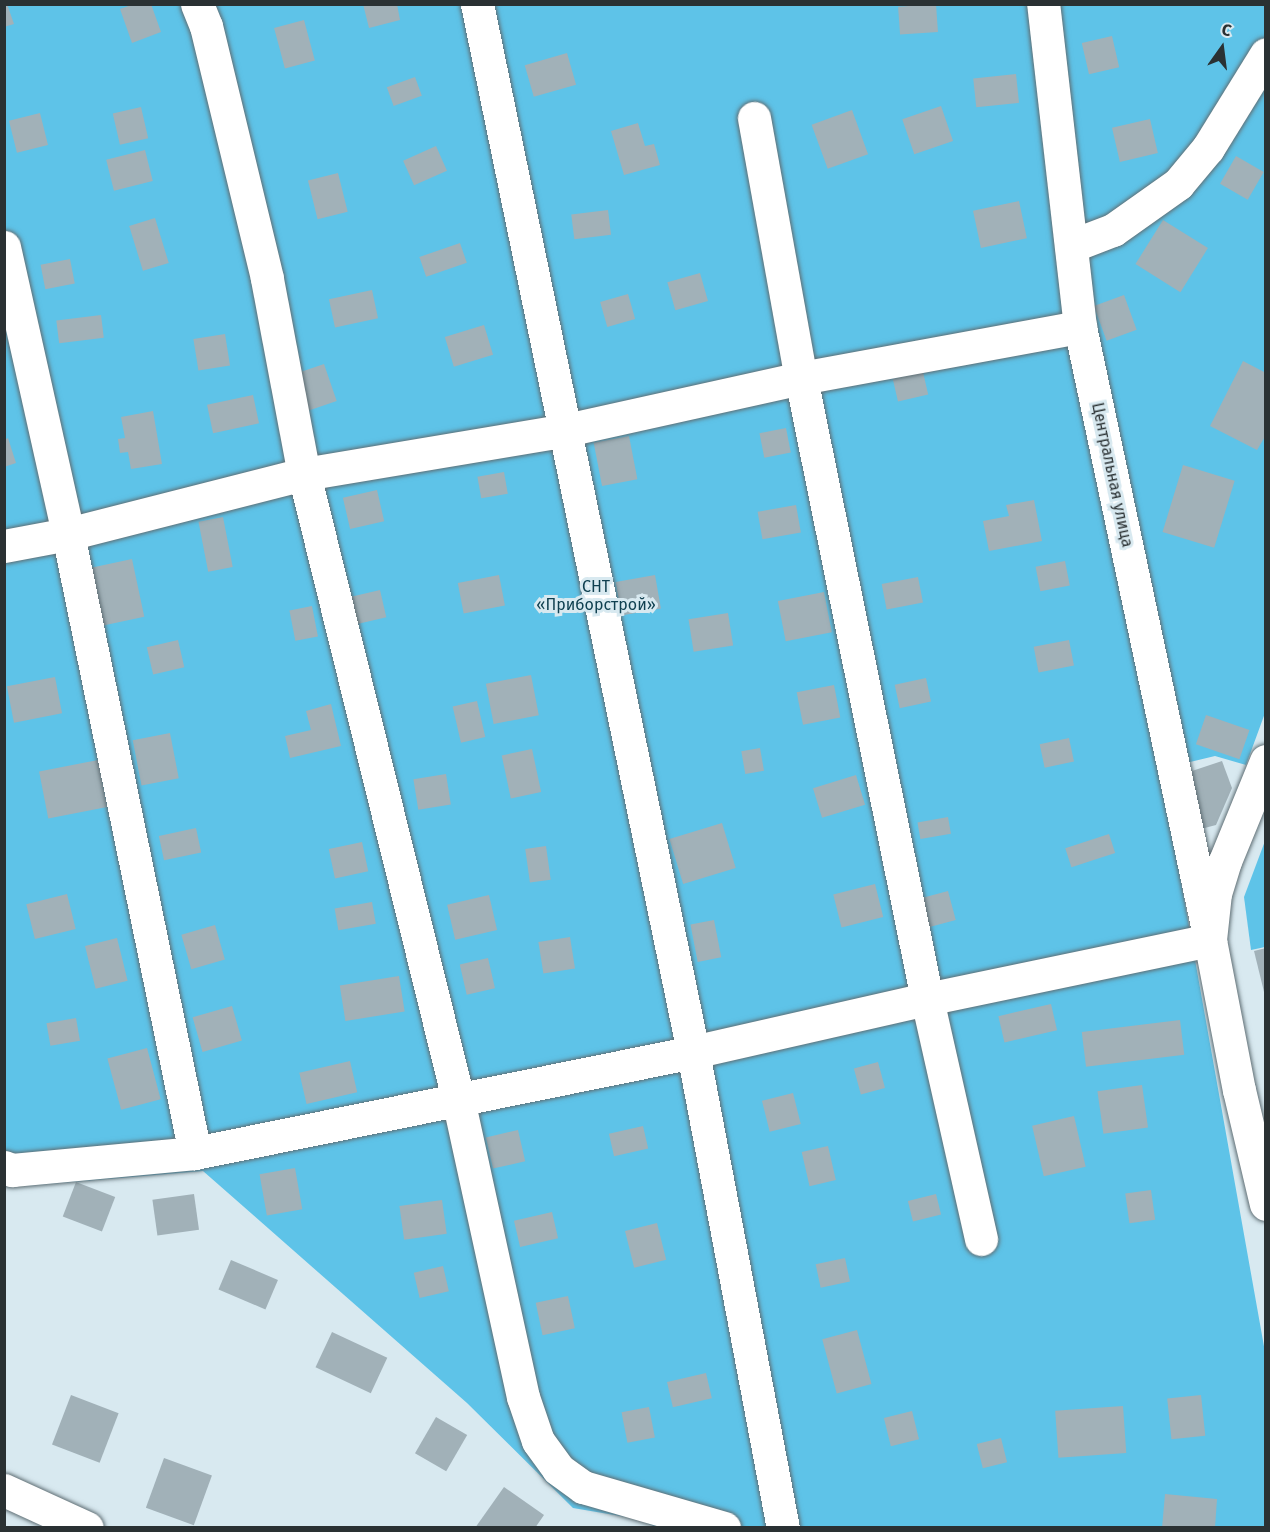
<!DOCTYPE html>
<html>
<head>
<meta charset="utf-8">
<style>
	body { margin:0 }
	#map { position:relative; width:1270px; height:1532px; overflow:hidden; background:#d8e9f0; font-family:"Fira Sans",sans-serif }
	div>[style] { position:absolute }
	[style*='--x'] { left:calc(var(--x)*1px); top:calc(var(--y)*1px); width:calc(var(--w)*1px); rotate:calc(var(--a)*1deg) }
	.green>* { inset:0; background:#5ec3e8 }
	.building>* { inset:0; background:#a1b1b8; transform-origin:0 0 }
	.roads { filter:drop-shadow(0 0 2px #5f6e74) drop-shadow(0 0 2px #5f6e74) }
	.minor>* { height:33px; margin:-16.5px; padding:0 16.5px; transform-origin:16.5px; border-radius:16.5px; background:#fff }
	span { translate:-50% -50%; white-space:nowrap; text-align:center; line-height:1.15; -webkit-text-stroke:6px #d8e9f0; paint-order:stroke }
	.street-label { font-size:16px; color:#2a3133 }
	.park-label { font-size:16px; color:#104050 }
	.frame { position:absolute; inset:0; border:6px solid #2a3133; pointer-events:none }
	.north { position:absolute; left:1192px; top:18px; width:60px; height:60px; -webkit-text-stroke:4px #d8e9f0; paint-order:stroke; rotate:14deg; font-size:16px; font-weight:700; line-height:24px; text-align:center; color:#2a3133 }
	.north::after { content:''; display:block; margin:auto; width:21px; height:27px; background:#2a3133; clip-path:polygon(50% 0,100% 100%,50% 72%,0 100%) }
</style>
</head>
<body>
<div id="map">
	<div class="green">
		<div style="clip-path:polygon(5px 5px,1265px 5px,1265px 713px,1246px 765px,1215px 756px,1161px 769px,1265px 1352px,1265px 1527px,658px 1528px,638px 1519px,573px 1508px,467px 1403px,203px 1171px,24px 1186px,5px 1182px)"></div>
		<div style="clip-path:polygon(1265px 841px,1265px 947px,1251px 950px,1244px 897px)"></div>
	</div>
	<div class="building">
		<div style="clip-path:polygon(4px 4px,7px 4px,14px 24px,4px 27px)"></div>
		<div style="clip-path:polygon(134px 4px,151px 4px,161px 32px,132px 43px,120px 9px)"></div>
		<div style="clip-path:polygon(363px 4px,397px 4px,400px 20px,369px 28px)"></div>
		<div style="left:936px;top:4px;width:28px;height:38px;rotate:86deg"></div>
		<div style="left:304px;top:20px;width:42px;height:31px;rotate:75deg"></div>
		<div style="left:1112px;top:36px;width:32px;height:31px;rotate:77deg"></div>
		<div style="left:567px;top:53px;width:33px;height:44px;rotate:74deg"></div>
		<div style="left:1016px;top:74px;width:29px;height:43px;rotate:84deg"></div>
		<div style="left:415px;top:77px;width:20px;height:30px;rotate:70deg"></div>
		<div style="left:941px;top:106px;width:37px;height:41px;rotate:71deg"></div>
		<div style="left:141px;top:107px;width:32px;height:29px;rotate:77deg"></div>
		<div style="left:852px;top:110px;width:47px;height:43px;rotate:70deg"></div>
		<div style="left:40px;top:113px;width:33px;height:32px;rotate:76deg"></div>
		<div style="left:1150px;top:119px;width:35px;height:39px;rotate:77deg"></div>
		<div style="clip-path:polygon(638px 123px,645px 146px,654px 144px,660px 165px,624px 175px,611px 131px)"></div>
		<div style="left:436px;top:146px;width:27px;height:36px;rotate:66deg"></div>
		<div style="left:145px;top:150px;width:32px;height:40px;rotate:76deg"></div>
		<div style="left:1236px;top:156px;width:32px;height:32px;rotate:30deg"></div>
		<div style="left:338px;top:173px;width:40px;height:31px;rotate:76deg"></div>
		<div style="left:1019px;top:201px;width:38px;height:47px;rotate:78deg"></div>
		<div style="left:608px;top:210px;width:25px;height:37px;rotate:83deg"></div>
		<div style="left:155px;top:218px;width:47px;height:27px;rotate:73deg"></div>
		<div style="left:1163px;top:220px;width:53px;height:52px;rotate:32deg"></div>
		<div style="left:460px;top:243px;width:21px;height:43px;rotate:71deg"></div>
		<div style="left:70px;top:259px;width:25px;height:30px;rotate:79deg"></div>
		<div style="left:700px;top:273px;width:29px;height:34px;rotate:74deg"></div>
		<div style="left:372px;top:290px;width:29px;height:44px;rotate:78deg"></div>
		<div style="left:628px;top:294px;width:26px;height:29px;rotate:74deg"></div>
		<div style="left:1124px;top:295px;width:37px;height:32px;rotate:70deg"></div>
		<div style="left:101px;top:315px;width:23px;height:45px;rotate:83deg"></div>
		<div style="left:484px;top:325px;width:31px;height:41px;rotate:73deg"></div>
		<div style="left:225px;top:334px;width:32px;height:32px;rotate:81deg"></div>
		<div style="clip-path:polygon(1243px 361px,1266px 373px,1266px 435px,1257px 450px,1210px 426px)"></div>
		<div style="left:324px;top:364px;width:39px;height:31px;rotate:71deg"></div>
		<div style="left:923px;top:372px;width:23px;height:31px;rotate:77deg"></div>
		<div style="left:253px;top:395px;width:29px;height:47px;rotate:78deg"></div>
		<div style="clip-path:polygon(153px 411px,162px 464px,131px 469px,128px 452px,120px 453px,118px 439px,125px 438px,121px 417px)"></div>
		<div style="left:786px;top:428px;width:25px;height:27px;rotate:79deg"></div>
		<div style="left:629px;top:436px;width:44px;height:36px;rotate:79deg"></div>
		<div style="clip-path:polygon(8px 438px,16px 463px,4px 467px,4px 440px)"></div>
		<div style="left:1183px;top:465px;width:54px;height:70px;rotate:17deg"></div>
		<div style="left:504px;top:472px;width:22px;height:27px;rotate:80deg"></div>
		<div style="left:377px;top:490px;width:32px;height:35px;rotate:77deg"></div>
		<div style="clip-path:polygon(1034px 500px,1042px 541px,989px 551px,983px 521px,1009px 516px,1006px 505px)"></div>
		<div style="left:796px;top:505px;width:28px;height:39px;rotate:80deg"></div>
		<div style="left:223px;top:517px;width:51px;height:25px;rotate:79deg"></div>
		<div style="left:132px;top:559px;width:59px;height:49px;rotate:78deg"></div>
		<div style="left:1065px;top:561px;width:25px;height:30px;rotate:79deg"></div>
		<div style="left:499px;top:575px;width:31px;height:42px;rotate:79deg"></div>
		<div style="left:655px;top:575px;width:34px;height:40px;rotate:80deg"></div>
		<div style="left:918px;top:577px;width:26px;height:37px;rotate:79deg"></div>
		<div style="left:380px;top:590px;width:28px;height:34px;rotate:77deg"></div>
		<div style="left:824px;top:592px;width:41px;height:47px;rotate:79deg"></div>
		<div style="left:312px;top:606px;width:31px;height:23px;rotate:79deg"></div>
		<div style="left:728px;top:613px;width:33px;height:40px;rotate:81deg"></div>
		<div style="left:178px;top:640px;width:28px;height:32px;rotate:77deg"></div>
		<div style="left:1069px;top:640px;width:26px;height:36px;rotate:79deg"></div>
		<div style="left:531px;top:675px;width:41px;height:46px;rotate:79deg"></div>
		<div style="left:55px;top:677px;width:37px;height:49px;rotate:79deg"></div>
		<div style="left:926px;top:678px;width:24px;height:32px;rotate:78deg"></div>
		<div style="left:834px;top:685px;width:33px;height:38px;rotate:79deg"></div>
		<div style="left:477px;top:701px;width:37px;height:25px;rotate:77deg"></div>
		<div style="clip-path:polygon(331px 704px,341px 746px,290px 758px,285px 736px,311px 730px,306px 711px)"></div>
		<div style="left:1206px;top:715px;width:46px;height:31px;rotate:19deg"></div>
		<div style="left:170px;top:733px;width:46px;height:38px;rotate:79deg"></div>
		<div style="left:1069px;top:738px;width:24px;height:30px;rotate:78deg"></div>
		<div style="left:760px;top:748px;width:23px;height:19px;rotate:80deg"></div>
		<div style="left:532px;top:749px;width:44px;height:31px;rotate:78deg"></div>
		<div style="left:98px;top:760px;width:48px;height:60px;rotate:79deg"></div>
		<div style="clip-path:polygon(1222px 761px,1232px 788px,1216px 825px,1193px 831px,1177px 776px)"></div>
		<div style="left:446px;top:774px;width:31px;height:33px;rotate:81deg"></div>
		<div style="left:856px;top:775px;width:31px;height:45px;rotate:73deg"></div>
		<div style="left:948px;top:817px;width:17px;height:31px;rotate:80deg"></div>
		<div style="left:722px;top:823px;width:47px;height:55px;rotate:73deg"></div>
		<div style="left:196px;top:828px;width:25px;height:38px;rotate:78deg"></div>
		<div style="left:1109px;top:834px;width:20px;height:46px;rotate:72deg"></div>
		<div style="left:362px;top:842px;width:30px;height:34px;rotate:78deg"></div>
		<div style="left:546px;top:846px;width:34px;height:21px;rotate:82deg"></div>
		<div style="left:875px;top:884px;width:34px;height:43px;rotate:76deg"></div>
		<div style="left:948px;top:891px;width:30px;height:27px;rotate:75deg"></div>
		<div style="left:67px;top:894px;width:36px;height:42px;rotate:76deg"></div>
		<div style="left:489px;top:895px;width:36px;height:43px;rotate:77deg"></div>
		<div style="left:372px;top:902px;width:22px;height:38px;rotate:80deg"></div>
		<div style="left:714px;top:920px;width:38px;height:24px;rotate:79deg"></div>
		<div style="left:215px;top:925px;width:36px;height:35px;rotate:74deg"></div>
		<div style="left:570px;top:937px;width:32px;height:32px;rotate:81deg"></div>
		<div style="left:117px;top:938px;width:44px;height:33px;rotate:76deg"></div>
		<div style="clip-path:polygon(1266px 948px,1266px 996px,1265px 996px,1254px 951px)"></div>
		<div style="left:488px;top:958px;width:31px;height:29px;rotate:77deg"></div>
		<div style="left:399px;top:976px;width:36px;height:60px;rotate:81deg"></div>
		<div style="left:1051px;top:1004px;width:27px;height:54px;rotate:77deg"></div>
		<div style="left:232px;top:1006px;width:36px;height:41px;rotate:74deg"></div>
		<div style="left:76px;top:1018px;width:23px;height:30px;rotate:80deg"></div>
		<div style="left:1180px;top:1020px;width:35px;height:99px;rotate:83deg"></div>
		<div style="left:147px;top:1048px;width:53px;height:41px;rotate:75deg"></div>
		<div style="left:350px;top:1061px;width:32px;height:52px;rotate:77deg"></div>
		<div style="left:878px;top:1062px;width:27px;height:25px;rotate:75deg"></div>
		<div style="left:1142px;top:1085px;width:43px;height:45px;rotate:82deg"></div>
		<div style="left:793px;top:1093px;width:32px;height:32px;rotate:76deg"></div>
		<div style="left:1074px;top:1116px;width:52px;height:43px;rotate:77deg"></div>
		<div style="left:643px;top:1126px;width:23px;height:35px;rotate:77deg"></div>
		<div style="left:518px;top:1130px;width:32px;height:33px;rotate:77deg"></div>
		<div style="left:828px;top:1146px;width:35px;height:27px;rotate:77deg"></div>
		<div style="left:295px;top:1168px;width:42px;height:36px;rotate:80deg"></div>
		<div style="left:76px;top:1182px;width:42px;height:37px;rotate:21deg"></div>
		<div style="left:1151px;top:1190px;width:30px;height:26px;rotate:82deg"></div>
		<div style="left:194px;top:1194px;width:36px;height:42px;rotate:82deg"></div>
		<div style="left:936px;top:1194px;width:21px;height:29px;rotate:76deg"></div>
		<div style="left:442px;top:1200px;width:34px;height:43px;rotate:82deg"></div>
		<div style="left:552px;top:1212px;width:27px;height:39px;rotate:77deg"></div>
		<div style="left:657px;top:1223px;width:38px;height:33px;rotate:76deg"></div>
		<div style="left:845px;top:1258px;width:24px;height:30px;rotate:78deg"></div>
		<div style="left:231px;top:1260px;width:51px;height:32px;rotate:23deg"></div>
		<div style="left:443px;top:1266px;width:26px;height:30px;rotate:77deg"></div>
		<div style="left:568px;top:1296px;width:33px;height:33px;rotate:78deg"></div>
		<div style="left:857px;top:1330px;width:56px;height:36px;rotate:75deg"></div>
		<div style="left:332px;top:1332px;width:61px;height:39px;rotate:25deg"></div>
		<div style="left:706px;top:1373px;width:26px;height:40px;rotate:77deg"></div>
		<div style="left:71px;top:1395px;width:51px;height:53px;rotate:21deg"></div>
		<div style="left:1201px;top:1395px;width:41px;height:34px;rotate:84deg"></div>
		<div style="left:1123px;top:1406px;width:47px;height:68px;rotate:86deg"></div>
		<div style="left:649px;top:1407px;width:31px;height:28px;rotate:79deg"></div>
		<div style="left:912px;top:1411px;width:29px;height:29px;rotate:76deg"></div>
		<div style="left:436px;top:1417px;width:36px;height:42px;rotate:30deg"></div>
		<div style="left:1001px;top:1438px;width:25px;height:25px;rotate:76deg"></div>
		<div style="left:164px;top:1458px;width:51px;height:53px;rotate:20deg"></div>
		<div style="clip-path:polygon(504px 1487px,544px 1515px,535px 1528px,475px 1528px)"></div>
		<div style="clip-path:polygon(1165px 1494px,1217px 1499px,1215px 1528px,1162px 1528px)"></div>
	</div>
	<div class="roads">
		<div class="minor">
			<div style="--x:197;--y:4;--w:24;--a:68"></div>
			<div style="--x:206;--y:26;--w:260;--a:76.4"></div>
			<div style="--x:267;--y:279;--w:198;--a:79.3"></div>
			<div style="--x:304;--y:474;--w:644;--a:76.16"></div>
			<div style="--x:458;--y:1099;--w:305;--a:77.7"></div>
			<div style="--x:523;--y:1397;--w:46;--a:71.2"></div>
			<div style="--x:538;--y:1441;--w:34;--a:54"></div>
			<div style="--x:558;--y:1469;--w:31;--a:36"></div>
			<div style="--x:583;--y:1487;--w:147;--a:16.2"></div>
			<div style="--x:477;--y:4;--w:1070;--a:78.35"></div>
			<div style="--x:693;--y:1052;--w:484;--a:79.3"></div>
			<div style="--x:754;--y:118;--w:264;--a:79.8"></div>
			<div style="--x:801;--y:378;--w:634;--a:78.53"></div>
			<div style="--x:927;--y:999;--w:246;--a:77.3"></div>
			<div style="--x:1071;--y:246;--w:45;--a:-20.9"></div>
			<div style="--x:1113;--y:230;--w:80;--a:-35.3"></div>
			<div style="--x:1178;--y:184;--w:47;--a:-50.2"></div>
			<div style="--x:1208;--y:148;--w:110;--a:-58.3"></div>
			<div style="--x:4;--y:247;--w:294;--a:77.4"></div>
			<div style="--x:68;--y:534;--w:632;--a:78.41"></div>
			<div style="--x:4;--y:546;--w:65;--a:-10.6"></div>
			<div style="--x:68;--y:534;--w:244;--a:-14.3"></div>
			<div style="--x:304;--y:474;--w:266;--a:-9.5"></div>
			<div style="--x:566;--y:430;--w:241;--a:-12.5"></div>
			<div style="--x:801;--y:378;--w:284;--a:-10.4"></div>
			<div style="--x:1266;--y:761;--w:108;--a:112.3"></div>
			<div style="--x:1225;--y:861;--w:34;--a:107"></div>
			<div style="--x:1215;--y:893;--w:47;--a:96.1"></div>
			<div style="--x:1210;--y:940;--w:153;--a:79.1"></div>
			<div style="--x:1239;--y:1090;--w:117;--a:76.7"></div>
			<div style="--x:4;--y:1167;--w:9;--a:21"></div>
			<div style="--x:12;--y:1170;--w:184;--a:-5.3"></div>
			<div style="--x:195;--y:1153;--w:508;--a:-11.46"></div>
			<div style="--x:693;--y:1052;--w:240;--a:-12.8"></div>
			<div style="--x:927;--y:999;--w:289;--a:-11.8"></div>
			<div style="--x:1210;--y:940;--w:627;--a:-101.97"></div>
			<div style="--x:1080;--y:327;--w:325;--a:-96.5"></div>
			<div style="--x:4;--y:1490;--w:91;--a:24.6"></div>
		</div>
	</div>
	<div class="street-label">
		<span style="left:1112px;top:475px;rotate:78deg">Центральная улица</span>
	</div>
	<div class="park-label">
		<span style="left:596px;top:596px">СНТ<br>«Приборстрой»</span>
	</div>
	<div class="frame"></div>
	<div class="north">С</div>
</div>
</body>
</html>
